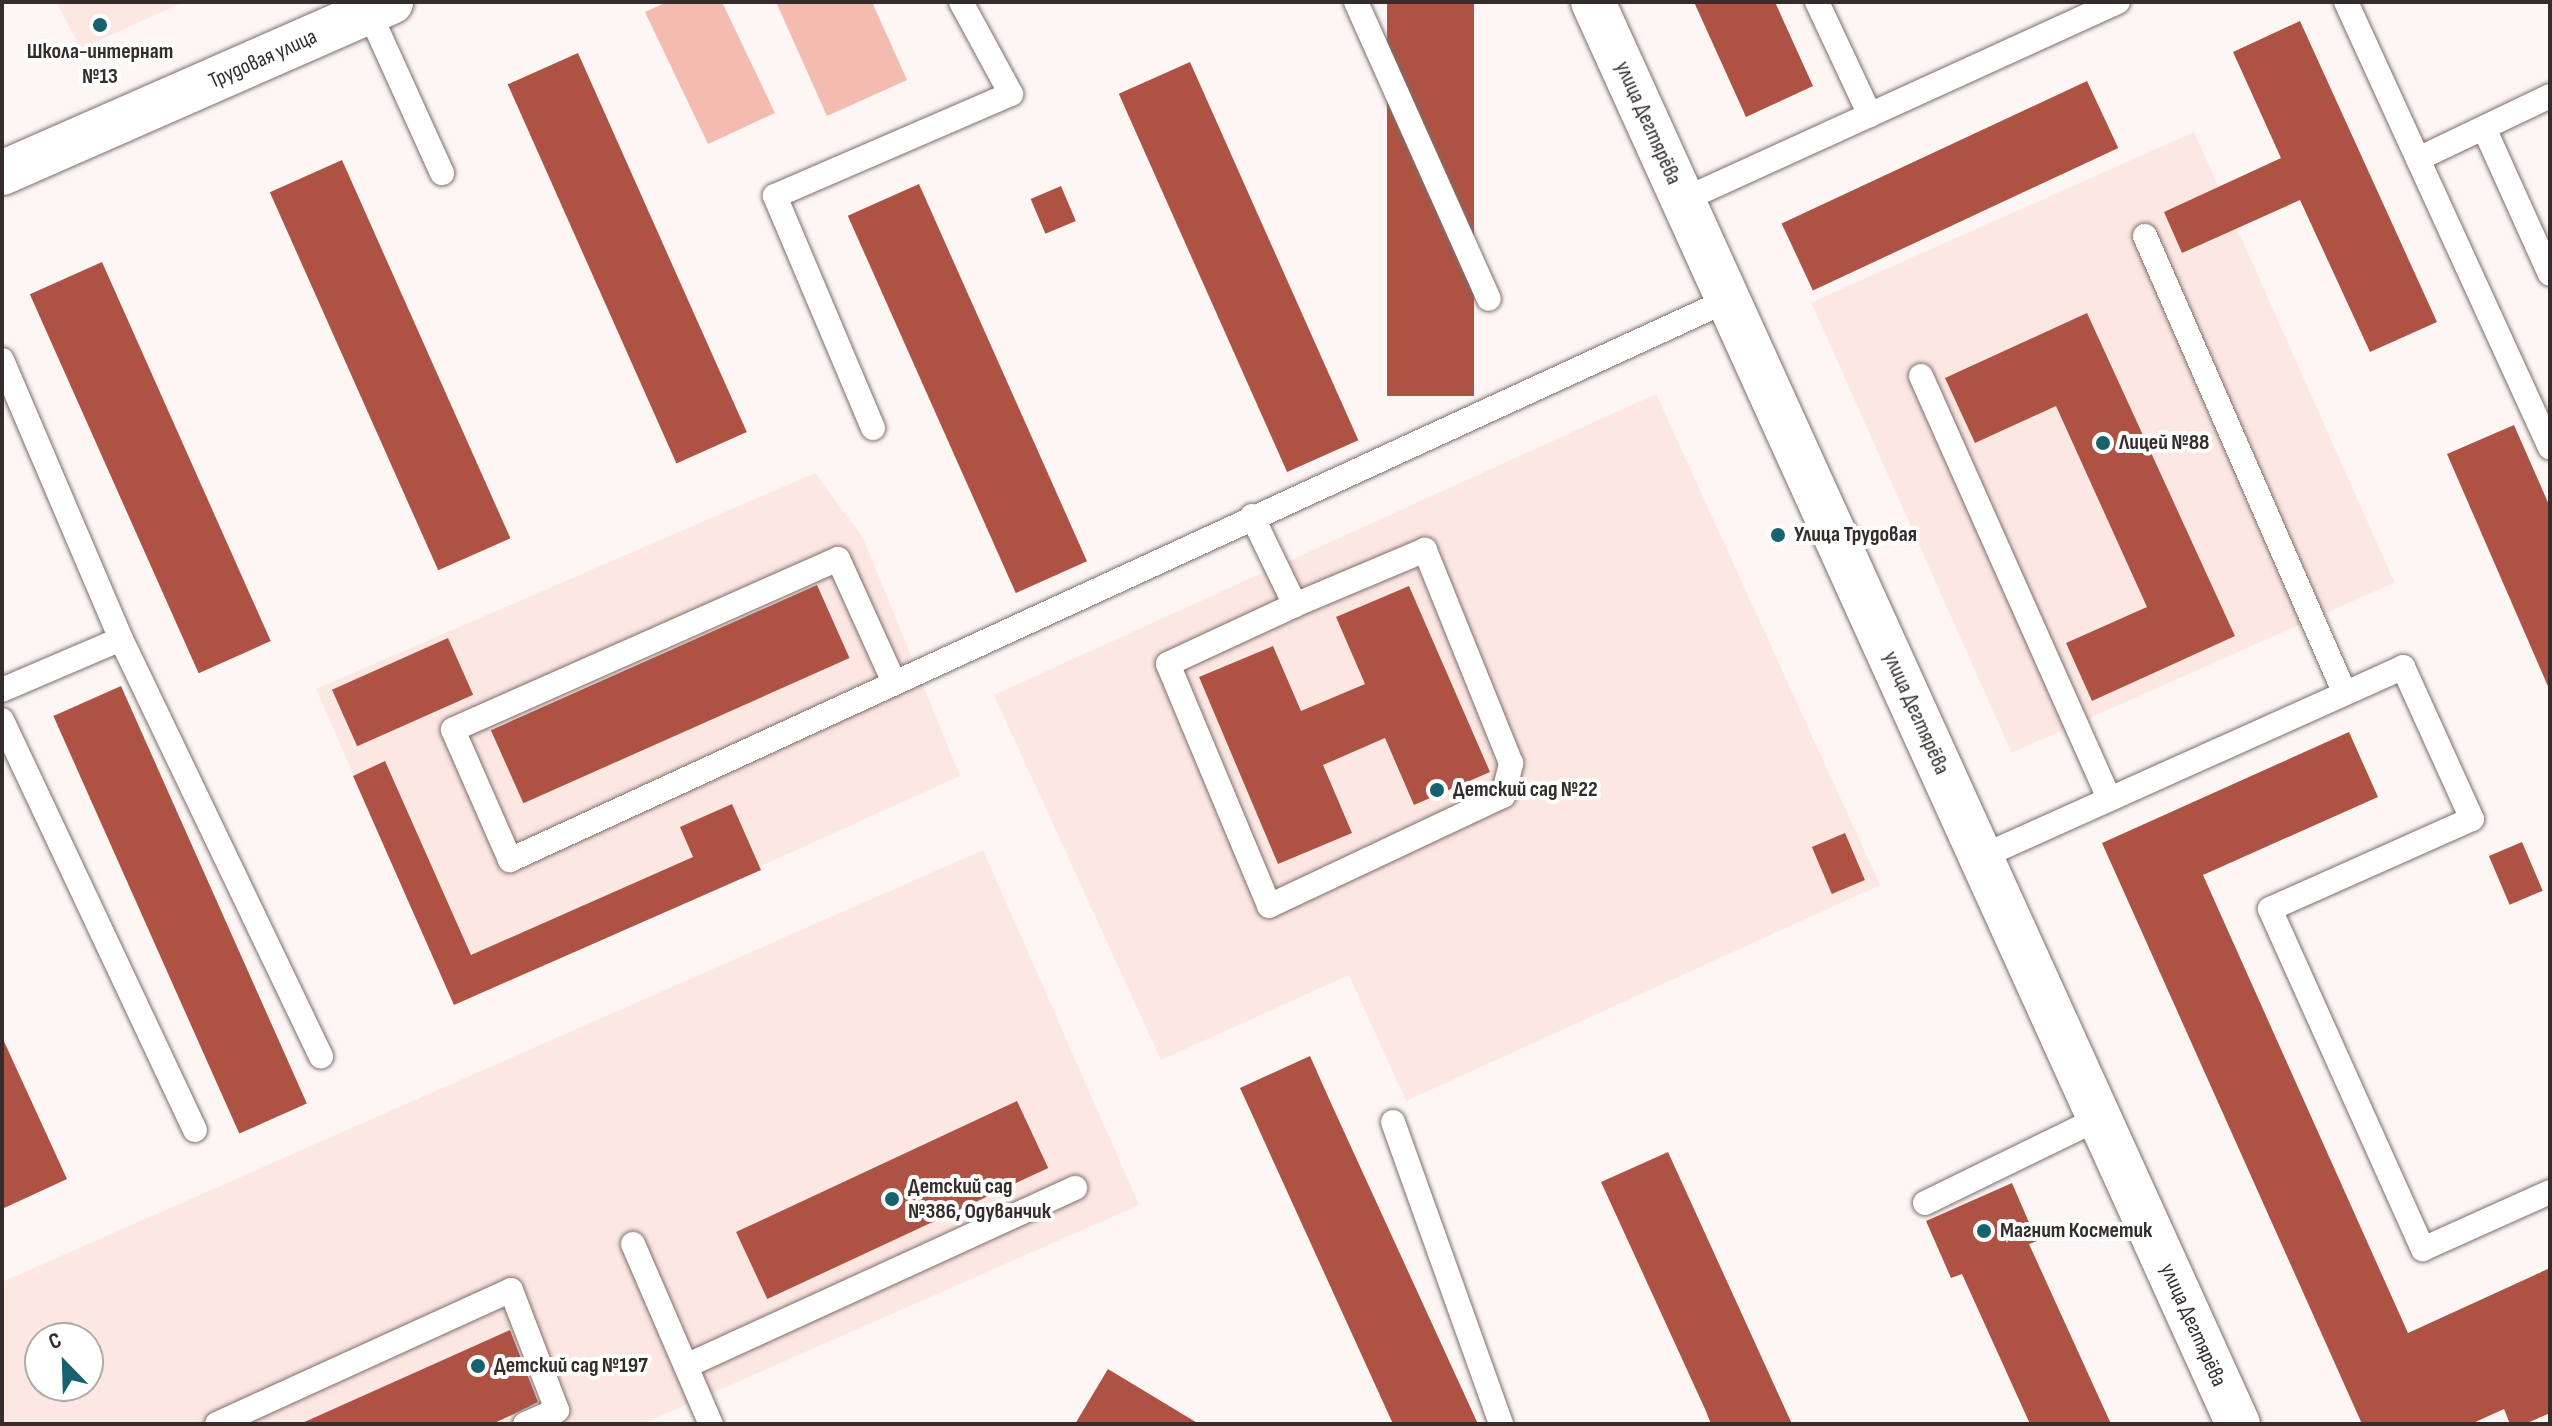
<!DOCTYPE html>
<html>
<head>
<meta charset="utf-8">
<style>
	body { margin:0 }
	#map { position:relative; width:2552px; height:1426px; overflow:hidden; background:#fdf6f5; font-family:"Sofia Sans Condensed",sans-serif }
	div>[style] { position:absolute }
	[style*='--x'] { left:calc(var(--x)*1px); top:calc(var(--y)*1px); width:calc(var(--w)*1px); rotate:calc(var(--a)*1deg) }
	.built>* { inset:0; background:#fce7e2; transform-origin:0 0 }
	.green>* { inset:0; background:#f4bbb0 }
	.building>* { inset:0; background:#ae5344; transform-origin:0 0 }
	.roads { filter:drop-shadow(0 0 2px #7d6e6b) drop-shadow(0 0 2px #7d6e6b) }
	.lane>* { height:24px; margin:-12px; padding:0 12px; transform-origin:12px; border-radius:12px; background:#fff }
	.street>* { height:44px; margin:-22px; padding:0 22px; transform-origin:22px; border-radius:22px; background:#fff }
	.secondary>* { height:44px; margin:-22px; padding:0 22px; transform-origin:22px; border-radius:22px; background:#fff }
	.dots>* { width:22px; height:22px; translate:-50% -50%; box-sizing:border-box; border:4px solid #fff; border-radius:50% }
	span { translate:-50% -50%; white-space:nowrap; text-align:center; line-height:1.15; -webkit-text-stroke:8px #fff; paint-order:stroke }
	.poi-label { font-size:22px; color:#342d2c; font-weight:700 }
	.left { translate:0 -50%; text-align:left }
	.street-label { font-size:22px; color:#342d2c }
	.frame { position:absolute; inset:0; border:4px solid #342d2c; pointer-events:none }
	.north { position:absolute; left:24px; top:1322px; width:80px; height:80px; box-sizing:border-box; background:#fff; border:2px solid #aeabab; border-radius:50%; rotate:337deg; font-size:22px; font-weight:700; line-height:32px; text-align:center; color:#342d2c }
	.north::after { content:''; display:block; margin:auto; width:28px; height:36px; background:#17626e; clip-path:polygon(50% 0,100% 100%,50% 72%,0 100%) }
</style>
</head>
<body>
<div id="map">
	<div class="built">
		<div style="clip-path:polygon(57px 2px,184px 2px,80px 49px)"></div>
		<div style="left:2194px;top:132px;width:493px;height:419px;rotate:66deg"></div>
		<div style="clip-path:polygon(1656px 394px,1880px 885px,1406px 1101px,1349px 975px,1161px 1060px,994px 695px)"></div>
		<div style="clip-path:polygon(815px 473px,863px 538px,960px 776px,454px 1005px,316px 689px)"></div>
		<div style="clip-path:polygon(evenodd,983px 850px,1139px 1205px,642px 1424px,2px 1424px,2px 1282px,983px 850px,40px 1338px,88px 1338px,88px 1386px,40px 1386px,40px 1338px)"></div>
	</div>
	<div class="green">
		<div style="clip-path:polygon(667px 2px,722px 2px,775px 113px,708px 144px,645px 12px)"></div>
		<div style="clip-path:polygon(776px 2px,872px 2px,907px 80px,827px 116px)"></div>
	</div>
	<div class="building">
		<div style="left:1387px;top:2px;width:87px;height:394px"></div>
		<div style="clip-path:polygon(1694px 2px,1775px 2px,1813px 86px,1746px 117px)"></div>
		<div style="clip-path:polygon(2300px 21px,2437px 322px,2370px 352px,2300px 200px,2182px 253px,2164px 212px,2281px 158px,2233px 52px)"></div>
		<div style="left:578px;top:53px;width:415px;height:77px;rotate:66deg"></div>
		<div style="left:1190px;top:62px;width:414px;height:78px;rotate:66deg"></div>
		<div style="left:2087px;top:81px;width:74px;height:337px;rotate:65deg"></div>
		<div style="left:342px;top:160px;width:414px;height:79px;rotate:66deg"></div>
		<div style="left:919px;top:184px;width:413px;height:78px;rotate:66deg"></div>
		<div style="left:1061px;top:186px;width:38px;height:33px;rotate:67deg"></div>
		<div style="left:102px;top:262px;width:415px;height:79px;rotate:66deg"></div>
		<div style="clip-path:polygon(2087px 313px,2235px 636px,2092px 701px,2066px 643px,2147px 607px,2056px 406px,1975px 443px,1945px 378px)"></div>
		<div style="clip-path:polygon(2514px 425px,2550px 507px,2550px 691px,2447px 454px)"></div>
		<div style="left:817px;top:585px;width:80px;height:357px;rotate:66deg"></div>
		<div style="clip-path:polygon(1409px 586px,1490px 772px,1414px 805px,1385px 738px,1323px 765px,1352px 833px,1278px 864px,1199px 677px,1273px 646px,1301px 711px,1365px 684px,1336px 617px)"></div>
		<div style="left:448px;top:638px;width:62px;height:127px;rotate:66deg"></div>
		<div style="left:121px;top:686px;width:457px;height:74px;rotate:66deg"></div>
		<div style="clip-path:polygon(2349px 732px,2378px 797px,2203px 875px,2408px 1333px,2550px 1268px,2550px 1413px,2525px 1424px,2510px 1424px,2504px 1409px,2471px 1424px,2362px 1424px,2102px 843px)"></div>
		<div style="clip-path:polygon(385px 761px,471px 955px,693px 857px,680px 827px,732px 804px,761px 870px,454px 1005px,353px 776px)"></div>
		<div style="left:1845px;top:833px;width:51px;height:36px;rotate:67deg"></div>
		<div style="left:2522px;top:842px;width:53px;height:36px;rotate:67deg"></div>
		<div style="clip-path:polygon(2px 1037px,67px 1179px,2px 1209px)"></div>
		<div style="clip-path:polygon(1310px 1056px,1330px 1101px,1478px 1424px,1393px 1424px,1240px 1088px)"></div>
		<div style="left:1017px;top:1101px;width:74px;height:310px;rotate:65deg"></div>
		<div style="clip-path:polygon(1668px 1152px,1792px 1424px,1711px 1424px,1705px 1409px,1601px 1182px)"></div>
		<div style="clip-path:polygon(2012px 1183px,2037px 1241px,2029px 1244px,2111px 1424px,2030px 1424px,1962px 1274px,1951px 1278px,1926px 1221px)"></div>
		<div style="clip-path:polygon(510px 1330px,538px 1402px,514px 1414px,492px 1424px,300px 1424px)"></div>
		<div style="clip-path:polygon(1108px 1369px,1199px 1424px,1075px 1424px)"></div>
	</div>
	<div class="roads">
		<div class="lane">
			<div style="--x:1356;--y:2;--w:325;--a:65.9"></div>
			<div style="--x:1817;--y:2;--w:125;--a:64.9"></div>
			<div style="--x:2346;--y:2;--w:490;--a:65.4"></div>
			<div style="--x:369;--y:12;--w:177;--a:65.6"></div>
			<div style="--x:2484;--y:128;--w:160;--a:65.7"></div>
			<div style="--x:2418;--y:159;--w:146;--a:-25.5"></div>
			<div style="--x:1683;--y:200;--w:478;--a:-24.5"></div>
			<div style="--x:2145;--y:236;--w:499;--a:66.4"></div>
			<div style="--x:2;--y:360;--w:303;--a:66.9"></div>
			<div style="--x:121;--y:639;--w:129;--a:156.8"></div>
			<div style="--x:1921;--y:376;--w:463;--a:66"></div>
			<div style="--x:873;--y:428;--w:252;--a:-112.9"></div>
			<div style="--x:775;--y:196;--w:257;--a:-23.4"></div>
			<div style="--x:1011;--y:94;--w:105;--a:-118.5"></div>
			<div style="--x:1252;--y:516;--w:99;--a:64.2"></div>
			<div style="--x:1295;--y:605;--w:140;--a:155.1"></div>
			<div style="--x:1168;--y:664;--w:262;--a:67.3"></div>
			<div style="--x:1269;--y:906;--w:259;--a:-25.2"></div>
			<div style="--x:1503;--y:796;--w:34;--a:-76"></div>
			<div style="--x:1511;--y:763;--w:230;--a:-112"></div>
			<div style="--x:1425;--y:550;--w:141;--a:157.1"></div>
			<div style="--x:121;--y:639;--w:463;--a:64.4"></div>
			<div style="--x:893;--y:680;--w:133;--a:-114.4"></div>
			<div style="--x:838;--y:559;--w:421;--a:156.1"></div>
			<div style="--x:453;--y:730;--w:142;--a:66.3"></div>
			<div style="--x:510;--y:860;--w:1341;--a:-24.69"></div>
			<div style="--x:2;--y:720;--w:453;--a:64.8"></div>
			<div style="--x:1981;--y:857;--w:463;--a:-24.2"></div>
			<div style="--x:2403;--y:667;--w:167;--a:65.6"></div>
			<div style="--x:2472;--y:819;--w:221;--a:156"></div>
			<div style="--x:2270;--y:909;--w:373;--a:65.8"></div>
			<div style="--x:2423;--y:1249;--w:139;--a:-24.2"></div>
			<div style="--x:1393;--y:1122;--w:321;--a:70.3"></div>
			<div style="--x:1925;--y:1203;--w:194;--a:-26"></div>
			<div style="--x:633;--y:1244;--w:196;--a:66.6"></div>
			<div style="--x:686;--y:1366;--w:428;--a:-24.6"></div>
			<div style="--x:217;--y:1424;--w:323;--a:-24.5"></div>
			<div style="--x:511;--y:1290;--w:129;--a:69"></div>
			<div style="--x:557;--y:1410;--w:35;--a:156"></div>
		</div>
		<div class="street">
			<div style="--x:2;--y:173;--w:425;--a:-23.7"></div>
		</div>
		<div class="secondary">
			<div style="--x:1593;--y:2;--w:1561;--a:65.6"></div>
		</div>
	</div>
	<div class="dots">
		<div style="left:100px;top:25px;background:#17626e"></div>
		<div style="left:2103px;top:443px;background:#17626e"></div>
		<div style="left:1778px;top:535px;background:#17626e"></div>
		<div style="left:1437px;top:790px;background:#17626e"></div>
		<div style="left:892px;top:1199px;background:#17626e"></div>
		<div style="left:1984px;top:1231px;background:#17626e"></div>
		<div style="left:478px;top:1366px;background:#17626e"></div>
	</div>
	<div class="poi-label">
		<span style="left:100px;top:64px">Школа-интернат<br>№13</span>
		<span class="left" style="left:2119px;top:443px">Лицей №88</span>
		<span class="left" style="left:1794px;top:535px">Улица Трудовая</span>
		<span class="left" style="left:1453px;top:790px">Детский сад №22</span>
		<span class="left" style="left:908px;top:1199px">Детский сад<br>№386, Одуванчик</span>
		<span class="left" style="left:2000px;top:1231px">Магнит Косметик</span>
		<span class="left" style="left:494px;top:1366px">Детский сад №197</span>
	</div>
	<div class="street-label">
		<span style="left:263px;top:59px;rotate:-24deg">Трудовая улица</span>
		<span style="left:1648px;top:123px;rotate:66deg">улица Дегтярёва</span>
		<span style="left:1916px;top:713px;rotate:66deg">улица Дегтярёва</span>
		<span style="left:2193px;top:1325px;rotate:66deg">улица Дегтярёва</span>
	</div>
	<div class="frame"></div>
	<div class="north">С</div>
</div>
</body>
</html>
